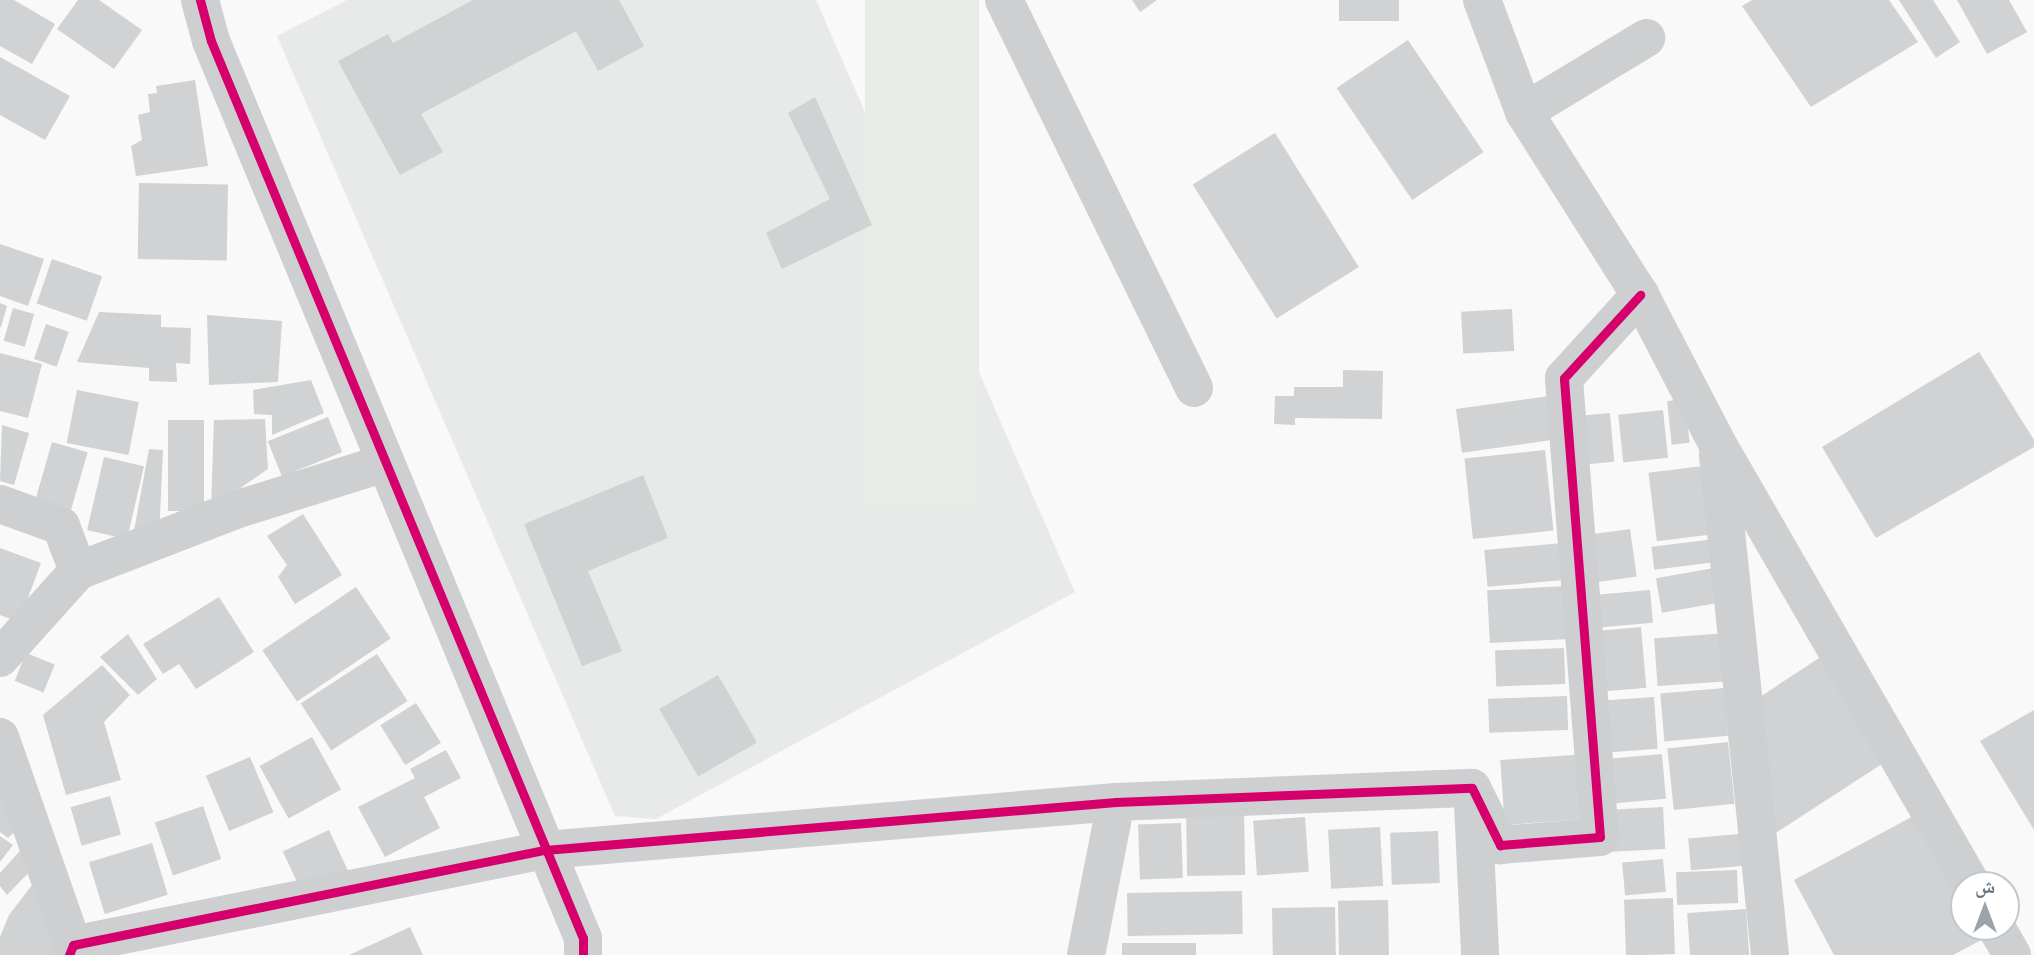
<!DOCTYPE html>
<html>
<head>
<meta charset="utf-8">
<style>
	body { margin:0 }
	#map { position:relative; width:2034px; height:955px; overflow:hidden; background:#f9f9f9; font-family:Signika,"Noto Naskh Arabic",sans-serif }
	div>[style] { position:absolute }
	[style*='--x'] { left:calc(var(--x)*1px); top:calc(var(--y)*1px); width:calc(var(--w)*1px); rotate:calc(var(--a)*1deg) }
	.built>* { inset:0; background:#e8e9e9 }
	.green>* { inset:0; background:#e8ebe6; transform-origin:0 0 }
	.building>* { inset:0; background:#d0d2d3; transform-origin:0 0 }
	.minor>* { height:38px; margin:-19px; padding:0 19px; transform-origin:19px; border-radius:19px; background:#cecfd0 }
	.cycleway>* { height:9px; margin:-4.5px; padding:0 4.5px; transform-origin:4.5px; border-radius:4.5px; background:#d6006c }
	span { translate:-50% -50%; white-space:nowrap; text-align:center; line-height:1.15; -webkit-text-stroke:7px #fff; paint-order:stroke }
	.north { position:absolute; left:1950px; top:871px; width:70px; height:70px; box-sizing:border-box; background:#fff; border:2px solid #c1c8cd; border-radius:50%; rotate:0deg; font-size:19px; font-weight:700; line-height:28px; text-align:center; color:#657683 }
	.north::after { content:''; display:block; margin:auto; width:24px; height:32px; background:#99a4ac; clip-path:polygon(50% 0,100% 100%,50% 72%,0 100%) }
</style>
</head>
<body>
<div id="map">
	<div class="built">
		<div style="clip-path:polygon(347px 0,816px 0,1075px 592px,656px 819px,615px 816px,277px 36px)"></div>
	</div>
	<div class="green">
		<div style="left:865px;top:0;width:114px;height:509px"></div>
	</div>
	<div class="building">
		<div style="clip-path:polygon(0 0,14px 0,55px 24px,32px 64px,0 46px)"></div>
		<div style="clip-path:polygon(78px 0,99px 0,142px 30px,114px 69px,57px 29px)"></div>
		<div style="clip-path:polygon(473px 0,619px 0,644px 46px,598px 71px,576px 31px,421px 114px,443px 152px,400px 175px,338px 61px,388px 34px,393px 43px)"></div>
		<div style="clip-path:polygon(1132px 0,1157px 0,1140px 12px)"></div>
		<div style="left:1339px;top:0;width:60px;height:21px"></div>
		<div style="clip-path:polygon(1752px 0,1889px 0,1918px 42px,1811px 107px,1742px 6px)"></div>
		<div style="clip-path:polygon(1899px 0,1933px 0,1960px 42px,1936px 58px)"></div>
		<div style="clip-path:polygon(1957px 0,2009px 0,2027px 32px,1987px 54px)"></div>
		<div style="left:1408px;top:40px;width:135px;height:86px;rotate:56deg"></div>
		<div style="clip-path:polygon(0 57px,70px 96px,45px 140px,0 115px)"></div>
		<div style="clip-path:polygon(195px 80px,208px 166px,136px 176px,131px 146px,142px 140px,138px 115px,150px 112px,148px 94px,157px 93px,156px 86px)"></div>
		<div style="clip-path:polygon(815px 97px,872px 225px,782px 269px,766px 233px,830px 199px,788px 113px)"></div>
		<div style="left:1275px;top:133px;width:158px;height:97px;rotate:58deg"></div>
		<div style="left:139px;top:183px;width:89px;height:76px;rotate:1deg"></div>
		<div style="clip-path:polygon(0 244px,44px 259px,28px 306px,0 296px)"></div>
		<div style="left:52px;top:259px;width:53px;height:47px;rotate:19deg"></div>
		<div style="clip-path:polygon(0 303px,7px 306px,1px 327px,0 327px)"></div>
		<div style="left:13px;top:308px;width:22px;height:34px;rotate:16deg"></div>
		<div style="left:1512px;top:309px;width:42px;height:51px;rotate:87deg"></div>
		<div style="clip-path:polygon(99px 312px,161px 315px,161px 327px,191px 328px,190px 364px,176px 363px,177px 382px,149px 381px,149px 368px,77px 362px)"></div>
		<div style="clip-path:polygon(207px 315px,282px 321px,278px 382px,209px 385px)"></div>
		<div style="left:46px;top:324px;width:24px;height:37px;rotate:19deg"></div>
		<div style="clip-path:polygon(1979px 352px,2034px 440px,2034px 447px,1876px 538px,1822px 447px)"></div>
		<div style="clip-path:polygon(0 353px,42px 364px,28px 418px,0 411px)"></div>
		<div style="clip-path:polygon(1343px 370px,1383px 371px,1382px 419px,1295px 418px,1295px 425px,1274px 424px,1275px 396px,1294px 396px,1294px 387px,1343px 387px)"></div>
		<div style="clip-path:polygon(311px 380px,324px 413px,272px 435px,272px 415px,254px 414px,253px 390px)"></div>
		<div style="left:77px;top:390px;width:63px;height:54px;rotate:11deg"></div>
		<div style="left:1549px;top:396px;width:44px;height:94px;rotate:82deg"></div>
		<div style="left:1685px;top:399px;width:44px;height:18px;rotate:84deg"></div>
		<div style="left:1663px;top:410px;width:48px;height:45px;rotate:84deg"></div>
		<div style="left:1610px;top:413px;width:49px;height:33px;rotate:85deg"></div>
		<div style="left:328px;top:417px;width:38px;height:65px;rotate:68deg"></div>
		<div style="clip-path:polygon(265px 419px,268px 469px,211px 508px,214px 420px)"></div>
		<div style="left:168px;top:420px;width:36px;height:91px"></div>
		<div style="clip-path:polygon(2px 425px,29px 433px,14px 485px,0 481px)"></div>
		<div style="left:52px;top:442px;width:37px;height:63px;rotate:16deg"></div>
		<div style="clip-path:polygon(149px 449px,163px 450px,159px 539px,133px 536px)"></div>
		<div style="left:1545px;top:450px;width:81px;height:81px;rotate:84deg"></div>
		<div style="left:104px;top:457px;width:41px;height:75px;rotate:13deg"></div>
		<div style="left:1711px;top:465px;width:69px;height:63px;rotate:83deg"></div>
		<div style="clip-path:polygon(643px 475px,668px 538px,588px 571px,622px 651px,582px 666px,524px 524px)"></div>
		<div style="clip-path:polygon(303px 514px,342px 575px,295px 604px,278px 577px,287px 565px,267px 536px)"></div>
		<div style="left:1630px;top:529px;width:48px;height:44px;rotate:82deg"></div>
		<div style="left:1715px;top:539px;width:23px;height:64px;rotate:83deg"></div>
		<div style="left:1563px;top:543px;width:37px;height:79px;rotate:85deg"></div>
		<div style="clip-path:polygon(0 548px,41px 563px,19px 622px,0 615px)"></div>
		<div style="left:1714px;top:568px;width:35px;height:59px;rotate:80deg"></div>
		<div style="left:1567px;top:586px;width:53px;height:80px;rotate:87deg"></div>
		<div style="left:356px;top:587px;width:62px;height:113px;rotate:56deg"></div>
		<div style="left:1650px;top:590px;width:33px;height:51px;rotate:85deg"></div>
		<div style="clip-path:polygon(219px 597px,254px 652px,196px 689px,179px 664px,163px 674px,143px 644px)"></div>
		<div style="left:1641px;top:627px;width:61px;height:43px;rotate:85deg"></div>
		<div style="left:1729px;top:633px;width:48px;height:75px;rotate:86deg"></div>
		<div style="clip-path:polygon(128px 634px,157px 679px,138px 695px,100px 657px)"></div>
		<div style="left:1564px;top:648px;width:36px;height:69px;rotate:88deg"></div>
		<div style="left:26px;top:653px;width:31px;height:30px;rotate:22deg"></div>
		<div style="left:377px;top:654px;width:56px;height:91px;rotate:57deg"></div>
		<div style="clip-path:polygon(1822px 656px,1885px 762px,1771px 836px,1757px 699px)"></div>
		<div style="clip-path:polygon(102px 665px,130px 695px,104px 722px,121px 780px,66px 795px,43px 715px)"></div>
		<div style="left:718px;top:675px;width:78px;height:68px;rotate:60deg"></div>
		<div style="left:1724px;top:688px;width:48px;height:64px;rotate:85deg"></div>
		<div style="left:1567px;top:696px;width:34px;height:79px;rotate:88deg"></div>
		<div style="left:1654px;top:697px;width:52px;height:47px;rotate:86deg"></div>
		<div style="left:416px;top:703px;width:47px;height:42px;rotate:58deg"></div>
		<div style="clip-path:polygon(2034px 710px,2034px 830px,1980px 741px)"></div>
		<div style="left:312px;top:737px;width:60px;height:60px;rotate:61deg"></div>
		<div style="left:1728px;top:742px;width:62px;height:61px;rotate:84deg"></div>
		<div style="clip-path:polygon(446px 750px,461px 778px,424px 797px,440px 828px,385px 857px,358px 807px,415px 778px,410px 769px)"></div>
		<div style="left:1587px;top:754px;width:65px;height:87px;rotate:86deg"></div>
		<div style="left:1662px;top:754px;width:45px;height:51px;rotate:85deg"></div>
		<div style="left:250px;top:757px;width:60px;height:48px;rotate:67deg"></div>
		<div style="clip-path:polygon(0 788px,27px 821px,8px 838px,0 832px)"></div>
		<div style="left:110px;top:796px;width:40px;height:41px;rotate:74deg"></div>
		<div style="left:203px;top:806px;width:56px;height:51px;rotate:71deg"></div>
		<div style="left:1663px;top:807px;width:42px;height:58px;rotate:87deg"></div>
		<div style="left:1244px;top:809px;width:66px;height:58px;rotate:89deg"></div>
		<div style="clip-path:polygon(1919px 813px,1964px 895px,1964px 927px,1982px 927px,1987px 937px,1953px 955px,1834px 955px,1794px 880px)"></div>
		<div style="left:1305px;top:817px;width:55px;height:52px;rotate:86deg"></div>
		<div style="left:1181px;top:823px;width:55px;height:43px;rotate:88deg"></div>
		<div style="left:1380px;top:827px;width:59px;height:52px;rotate:87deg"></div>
		<div style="left:329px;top:830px;width:59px;height:51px;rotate:65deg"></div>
		<div style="left:1438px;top:831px;width:52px;height:48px;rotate:88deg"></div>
		<div style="left:1751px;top:833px;width:32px;height:63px;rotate:85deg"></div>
		<div style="clip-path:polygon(0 836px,13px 845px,0 862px)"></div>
		<div style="clip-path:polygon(27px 843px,38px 863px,7px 895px,0 886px,0 873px)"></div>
		<div style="left:152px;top:843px;width:54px;height:66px;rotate:73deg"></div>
		<div style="left:1663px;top:859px;width:33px;height:41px;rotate:85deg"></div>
		<div style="left:1737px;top:870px;width:33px;height:61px;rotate:88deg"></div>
		<div style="clip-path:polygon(39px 876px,59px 925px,51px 955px,0 955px,0 937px,9px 915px)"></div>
		<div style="left:1242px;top:891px;width:43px;height:115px;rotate:89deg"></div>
		<div style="left:1673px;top:898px;width:56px;height:49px;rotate:88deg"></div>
		<div style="left:1388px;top:900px;width:55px;height:50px;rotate:89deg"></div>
		<div style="left:1335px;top:907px;width:48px;height:63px;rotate:89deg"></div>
		<div style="left:1746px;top:909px;width:46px;height:59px;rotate:86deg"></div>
		<div style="clip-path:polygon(410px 927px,423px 955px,349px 955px)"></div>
		<div style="left:1122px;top:943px;width:74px;height:12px"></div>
	</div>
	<div class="minor">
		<div style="--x:200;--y:0;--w:42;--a:75"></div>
		<div style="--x:211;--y:41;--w:971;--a:67.48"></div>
		<div style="--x:583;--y:938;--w:17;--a:90"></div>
		<div style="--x:1004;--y:0;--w:432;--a:63.9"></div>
		<div style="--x:1482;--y:0;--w:120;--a:69.4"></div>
		<div style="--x:1524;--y:112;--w:217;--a:57.6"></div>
		<div style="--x:1640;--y:295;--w:167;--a:62.5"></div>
		<div style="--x:1717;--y:443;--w:510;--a:60.02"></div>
		<div style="--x:1524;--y:112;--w:143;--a:-31.2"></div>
		<div style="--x:1718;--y:455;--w:503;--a:84.06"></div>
		<div style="--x:0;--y:504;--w:65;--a:19.8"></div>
		<div style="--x:61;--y:526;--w:48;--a:69.3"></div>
		<div style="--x:78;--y:571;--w:117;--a:131.9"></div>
		<div style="--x:78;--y:571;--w:168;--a:-21.2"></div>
		<div style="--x:235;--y:510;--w:157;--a:-17.4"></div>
		<div style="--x:0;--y:737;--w:220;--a:70.7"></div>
		<div style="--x:1473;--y:804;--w:151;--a:87.3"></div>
		<div style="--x:1996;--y:927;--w:32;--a:60"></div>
		<div style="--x:69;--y:955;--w:11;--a:-68"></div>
		<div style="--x:73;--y:945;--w:481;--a:-11.4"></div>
		<div style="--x:545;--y:850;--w:573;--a:-4.81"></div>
		<div style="--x:1116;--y:802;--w:356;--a:-2.3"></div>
		<div style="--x:1472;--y:788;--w:64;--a:63.8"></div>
		<div style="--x:1500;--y:845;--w:100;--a:-4.6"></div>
		<div style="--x:1600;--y:837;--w:460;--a:-94.5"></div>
		<div style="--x:1564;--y:378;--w:113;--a:-47.5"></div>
		<div style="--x:1086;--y:955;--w:156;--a:-78.9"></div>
	</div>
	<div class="cycleway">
		<div style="--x:200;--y:0;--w:42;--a:75"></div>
		<div style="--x:211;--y:41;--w:971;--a:67.48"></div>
		<div style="--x:583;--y:938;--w:17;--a:90"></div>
		<div style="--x:69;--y:955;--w:11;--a:-68"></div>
		<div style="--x:73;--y:945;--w:481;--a:-11.4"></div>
		<div style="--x:545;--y:850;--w:573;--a:-4.81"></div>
		<div style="--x:1116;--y:802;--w:356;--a:-2.3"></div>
		<div style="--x:1472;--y:788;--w:64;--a:63.8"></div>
		<div style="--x:1500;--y:845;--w:100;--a:-4.6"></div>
		<div style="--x:1600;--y:837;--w:460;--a:-94.5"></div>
		<div style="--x:1564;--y:378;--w:113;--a:-47.5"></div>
	</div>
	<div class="north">ش</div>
</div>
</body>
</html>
